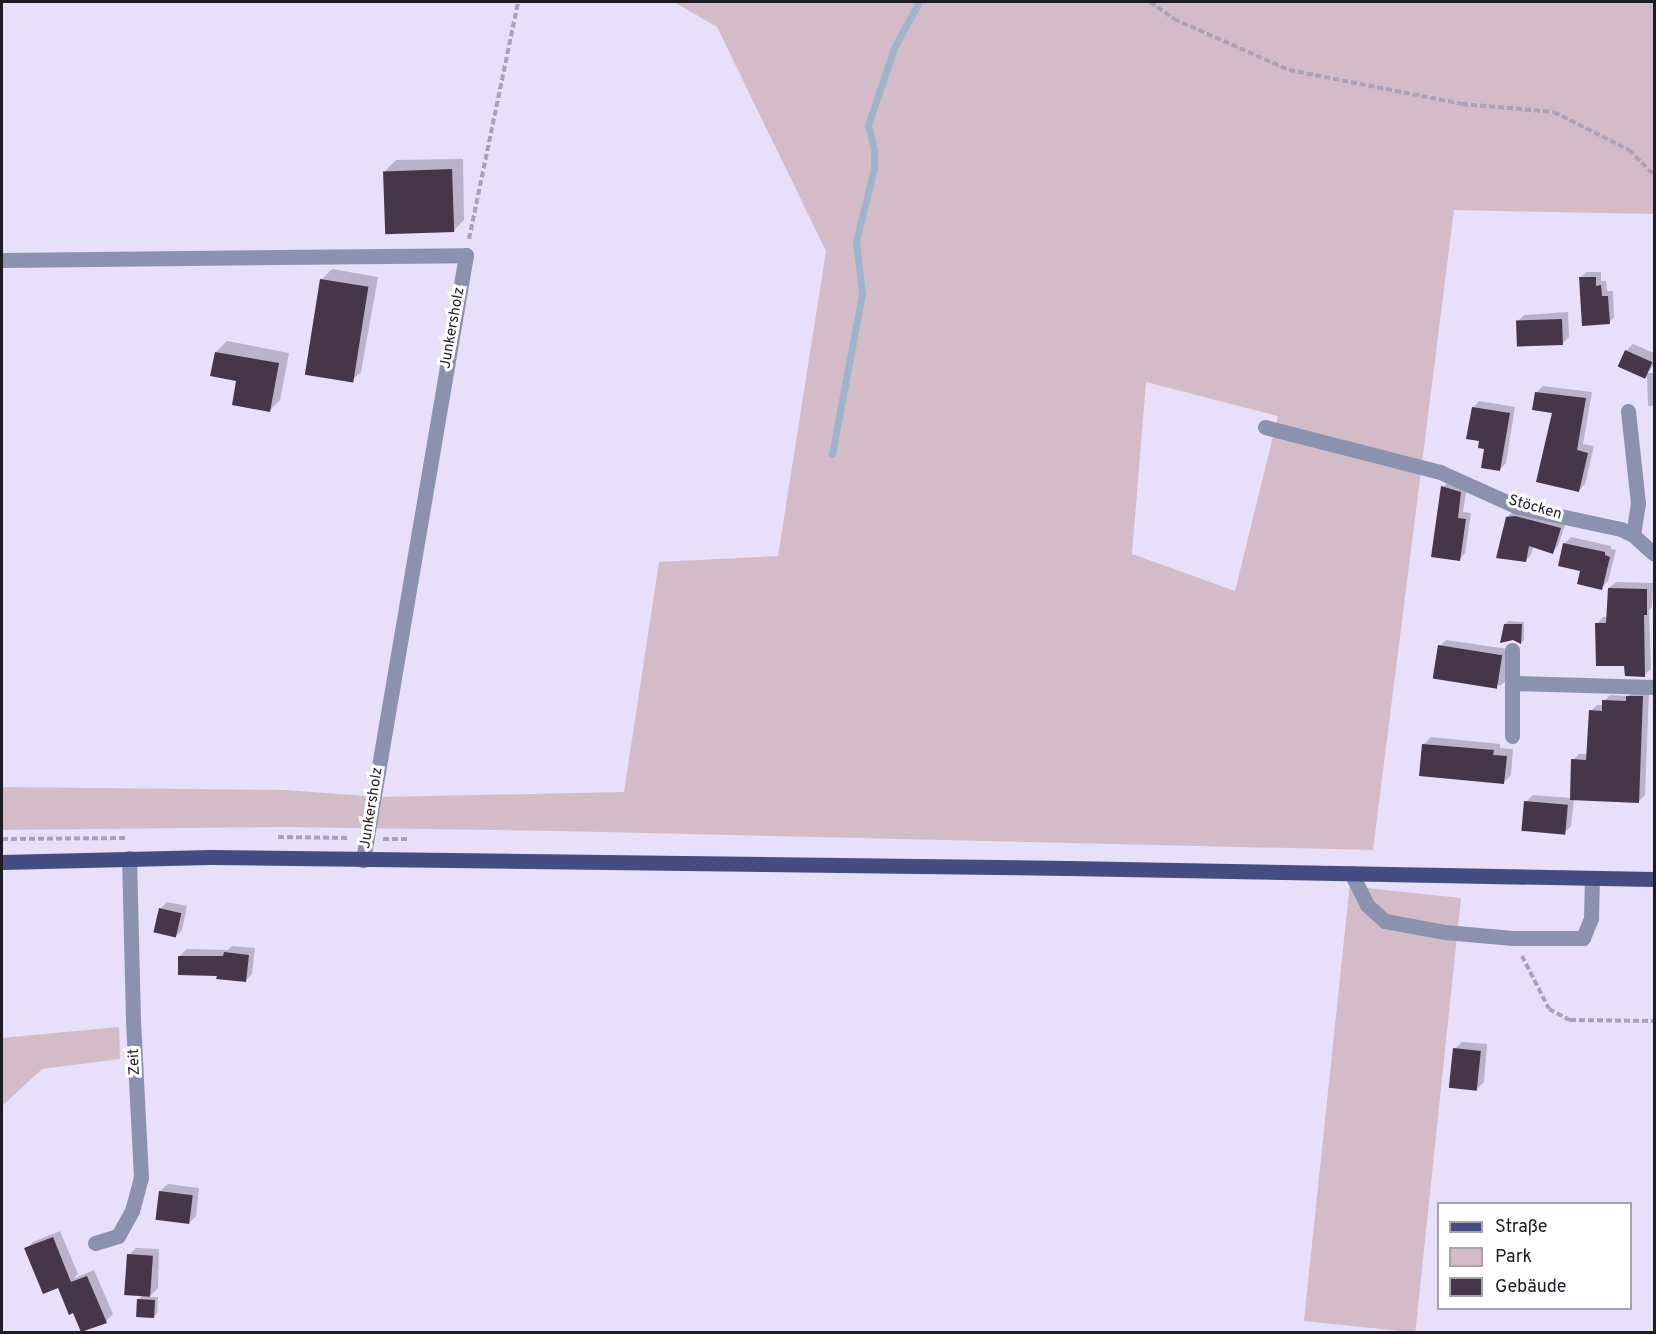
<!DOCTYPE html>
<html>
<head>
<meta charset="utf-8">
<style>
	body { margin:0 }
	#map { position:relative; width:1656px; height:1334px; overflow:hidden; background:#e8dffb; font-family:Overpass,sans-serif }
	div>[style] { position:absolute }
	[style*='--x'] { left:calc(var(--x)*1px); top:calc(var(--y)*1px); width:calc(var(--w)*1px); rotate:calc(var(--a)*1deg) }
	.green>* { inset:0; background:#d3bcc7; transform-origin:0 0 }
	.shadow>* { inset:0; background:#0003 }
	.stream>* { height:7px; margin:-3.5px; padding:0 3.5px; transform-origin:3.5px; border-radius:3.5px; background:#9fb4cc }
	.building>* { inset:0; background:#473649; transform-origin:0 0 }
	.path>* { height:4px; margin-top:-2px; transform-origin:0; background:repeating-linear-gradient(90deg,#a8a1b7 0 6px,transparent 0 9px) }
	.minor>* { height:15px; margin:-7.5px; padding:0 7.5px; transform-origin:7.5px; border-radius:7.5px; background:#8b92b0 }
	.major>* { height:15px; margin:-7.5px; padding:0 7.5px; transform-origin:7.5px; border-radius:7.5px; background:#454c81 }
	span { translate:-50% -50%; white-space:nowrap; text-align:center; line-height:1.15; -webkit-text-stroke:6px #fff; paint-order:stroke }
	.street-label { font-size:15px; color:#1e1a24 }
	.frame { position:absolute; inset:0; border:3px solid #1e1a24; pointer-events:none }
	.legend { position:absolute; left:1437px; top:1202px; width:195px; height:108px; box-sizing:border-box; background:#fff; border:2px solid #a5a3a7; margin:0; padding:8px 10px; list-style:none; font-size:18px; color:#1e1a24 }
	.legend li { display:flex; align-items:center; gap:12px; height:30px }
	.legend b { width:30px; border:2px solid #a5a3a7 }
</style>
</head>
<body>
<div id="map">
	<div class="green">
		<div style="clip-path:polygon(evenodd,674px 2px,1654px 2px,1654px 214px,1454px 210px,1373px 850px,558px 831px,285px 827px,2px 830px,2px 787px,285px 790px,380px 797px,624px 792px,659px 562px,778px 556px,826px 251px,717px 27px,674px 2px,1146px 382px,1278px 416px,1235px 591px,1132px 554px,1146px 382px)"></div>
		<div style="left:1461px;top:898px;width:437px;height:112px;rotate:96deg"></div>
		<div style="clip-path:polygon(119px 1027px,120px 1059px,42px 1069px,2px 1106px,2px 1038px)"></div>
	</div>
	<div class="shadow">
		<div style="clip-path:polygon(463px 159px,464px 220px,453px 231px,385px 171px,396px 160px)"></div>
		<div style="clip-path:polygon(332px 269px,378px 277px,361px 372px,350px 382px,305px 374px,322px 279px)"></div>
		<div style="clip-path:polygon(1586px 272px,1601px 272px,1601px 281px,1606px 281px,1607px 291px,1613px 291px,1614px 317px,1609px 323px,1580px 278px)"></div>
		<div style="clip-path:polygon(1568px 312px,1569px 337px,1562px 344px,1517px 322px,1524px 315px)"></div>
		<div style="clip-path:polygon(227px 341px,289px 353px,280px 400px,269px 411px,238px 380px,216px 352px)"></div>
		<div style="clip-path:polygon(1633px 344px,1654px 353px,1654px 364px,1648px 373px,1654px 373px,1654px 406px,1648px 406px,1647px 377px,1622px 366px,1626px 351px)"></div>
		<div style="clip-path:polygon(1543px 386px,1592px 392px,1583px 444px,1594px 446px,1585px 484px,1578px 491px,1554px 412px,1536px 393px)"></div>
		<div style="clip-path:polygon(1479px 401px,1515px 407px,1506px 463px,1500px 469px,1481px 440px,1473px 408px)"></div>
		<div style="clip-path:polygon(1449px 481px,1467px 486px,1463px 512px,1471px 513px,1465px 553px,1459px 560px,1443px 487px)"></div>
		<div style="clip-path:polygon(1513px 511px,1566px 522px,1558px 546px,1552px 552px,1533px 546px,1531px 555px,1525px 561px,1507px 517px)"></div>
		<div style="clip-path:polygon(1571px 537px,1611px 546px,1611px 549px,1616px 550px,1608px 581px,1601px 588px,1581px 570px,1564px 544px)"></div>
		<div style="clip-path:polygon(1616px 582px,1653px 583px,1652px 607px,1649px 610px,1651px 669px,1644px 675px,1626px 664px,1597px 624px,1603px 617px,1608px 617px,1609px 588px)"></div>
		<div style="clip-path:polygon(1508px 621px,1524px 622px,1524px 640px,1521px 643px,1505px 624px)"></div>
		<div style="clip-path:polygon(1446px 640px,1508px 649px,1507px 680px,1500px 686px,1440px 646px)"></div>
		<div style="clip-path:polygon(1633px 690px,1649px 691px,1645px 795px,1639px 801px,1574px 799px,1571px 826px,1564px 833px,1526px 802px,1533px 795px,1571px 798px,1573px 760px,1579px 754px,1588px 754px,1591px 711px,1597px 705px,1604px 705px,1604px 701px,1610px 695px,1628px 696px)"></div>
		<div style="clip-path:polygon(1431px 737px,1500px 744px,1500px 748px,1513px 749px,1511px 775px,1504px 782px,1424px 744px)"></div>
		<div style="clip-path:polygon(167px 902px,187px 906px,182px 930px,175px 937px,160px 909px)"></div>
		<div style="clip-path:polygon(232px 946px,255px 948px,252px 974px,245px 981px,218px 974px,180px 956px,187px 949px,228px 950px)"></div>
		<div style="clip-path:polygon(1462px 1042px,1487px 1044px,1484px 1082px,1477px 1089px,1455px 1049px)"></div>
		<div style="clip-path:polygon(168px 1184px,199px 1188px,196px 1216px,189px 1223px,160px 1191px)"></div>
		<div style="clip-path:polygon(60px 1231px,78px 1274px,73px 1279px,94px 1270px,113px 1314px,106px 1321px,74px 1311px,58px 1286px,26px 1249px,33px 1242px)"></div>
		<div style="clip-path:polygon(136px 1248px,159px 1249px,158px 1288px,149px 1297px,158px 1297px,157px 1313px,154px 1317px,139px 1299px,144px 1294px,129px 1255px)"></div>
	</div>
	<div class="stream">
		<div style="--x:832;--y:454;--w:163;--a:-79.4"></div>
		<div style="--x:862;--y:294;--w:53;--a:-96.5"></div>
		<div style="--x:856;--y:241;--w:74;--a:-76"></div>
		<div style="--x:874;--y:169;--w:19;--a:-90"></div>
		<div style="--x:874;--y:150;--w:26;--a:-103"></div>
		<div style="--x:868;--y:125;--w:81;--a:-71.3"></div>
		<div style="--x:894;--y:48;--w:52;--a:-61.5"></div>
	</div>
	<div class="building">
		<div style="left:452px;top:169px;width:63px;height:69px;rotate:88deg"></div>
		<div style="clip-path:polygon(1579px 277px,1596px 277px,1596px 286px,1601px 285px,1602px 296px,1608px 296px,1610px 324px,1582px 326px)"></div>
		<div style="left:320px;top:279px;width:49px;height:97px;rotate:9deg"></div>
		<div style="left:1562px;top:319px;width:26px;height:46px;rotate:88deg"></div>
		<div style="left:1625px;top:350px;width:30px;height:18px;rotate:24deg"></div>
		<div style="clip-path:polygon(215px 352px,279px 363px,270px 412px,232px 405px,236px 381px,210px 376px)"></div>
		<div style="clip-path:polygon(1535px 392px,1586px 398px,1577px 450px,1588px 453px,1579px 492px,1536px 482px,1552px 413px,1532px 410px)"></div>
		<div style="clip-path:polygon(1472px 407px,1510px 413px,1500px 471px,1481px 468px,1484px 449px,1478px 448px,1479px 441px,1466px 439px)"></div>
		<div style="clip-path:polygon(1441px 486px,1461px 492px,1458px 518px,1466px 519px,1460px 561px,1431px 557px)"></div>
		<div style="clip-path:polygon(1515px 516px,1561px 528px,1553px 554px,1529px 546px,1526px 562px,1496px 558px,1506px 517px)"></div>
		<div style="clip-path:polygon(1563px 543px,1605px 552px,1605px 555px,1610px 557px,1602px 590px,1577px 584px,1580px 571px,1558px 566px)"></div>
		<div style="clip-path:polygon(1608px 588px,1647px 589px,1647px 615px,1644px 615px,1645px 677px,1625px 676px,1624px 666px,1596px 666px,1595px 623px,1606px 623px)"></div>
		<div style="clip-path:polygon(1504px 624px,1522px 624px,1521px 644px,1513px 640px,1500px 643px)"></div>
		<div style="left:1438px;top:645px;width:65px;height:34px;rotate:9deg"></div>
		<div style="clip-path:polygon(1626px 696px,1643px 696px,1639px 803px,1570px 800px,1571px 759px,1586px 760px,1589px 710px,1602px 711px,1602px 700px,1626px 701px)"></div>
		<div style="clip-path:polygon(1422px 744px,1494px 750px,1493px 755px,1507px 756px,1504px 784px,1419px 776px)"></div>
		<div style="left:1524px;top:801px;width:44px;height:30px;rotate:5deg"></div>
		<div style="left:159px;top:908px;width:23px;height:25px;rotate:13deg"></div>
		<div style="clip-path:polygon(224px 952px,249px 955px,246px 982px,216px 979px,217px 976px,178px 975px,178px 956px,223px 956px)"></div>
		<div style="left:1453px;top:1048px;width:28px;height:40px;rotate:6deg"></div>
		<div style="left:159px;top:1191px;width:34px;height:29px;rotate:7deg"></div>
		<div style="clip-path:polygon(53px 1237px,71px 1282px,63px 1285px,87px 1276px,107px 1323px,81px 1332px,73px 1313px,69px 1315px,58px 1288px,43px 1294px,24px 1248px)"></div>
		<div style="left:127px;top:1254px;width:26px;height:41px;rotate:4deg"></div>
		<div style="left:137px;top:1299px;width:18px;height:18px;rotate:3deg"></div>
	</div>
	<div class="path">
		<div style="--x:1150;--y:2;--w:29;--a:35"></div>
		<div style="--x:1174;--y:19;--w:126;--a:23.9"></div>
		<div style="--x:1289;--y:70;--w:176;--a:11.1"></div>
		<div style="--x:1462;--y:104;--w:92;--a:5"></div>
		<div style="--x:1554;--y:112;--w:84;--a:26.9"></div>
		<div style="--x:1629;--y:150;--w:35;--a:45"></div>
		<div style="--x:469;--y:239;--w:242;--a:-78.3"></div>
		<div style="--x:278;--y:837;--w:71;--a:0.8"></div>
		<div style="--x:2;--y:839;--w:125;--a:-0.5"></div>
		<div style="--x:383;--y:839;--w:26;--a:0"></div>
		<div style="--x:1522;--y:956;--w:59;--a:63"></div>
		<div style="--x:1549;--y:1009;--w:24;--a:28"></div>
		<div style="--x:1570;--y:1020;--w:84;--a:0.7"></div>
	</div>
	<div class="minor">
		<div style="--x:2;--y:260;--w:464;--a:-0.6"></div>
		<div style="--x:466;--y:255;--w:614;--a:99.66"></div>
		<div style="--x:1628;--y:411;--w:93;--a:83.8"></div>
		<div style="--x:1638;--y:503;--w:32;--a:99"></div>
		<div style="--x:1265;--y:427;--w:181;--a:14.4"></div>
		<div style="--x:1440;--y:472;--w:85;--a:24.2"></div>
		<div style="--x:1518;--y:507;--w:105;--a:12.1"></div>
		<div style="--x:1621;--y:529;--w:13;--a:27"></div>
		<div style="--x:1633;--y:535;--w:28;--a:42"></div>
		<div style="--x:1512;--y:650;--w:86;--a:90"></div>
		<div style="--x:1512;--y:683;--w:142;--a:1.6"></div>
		<div style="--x:1351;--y:873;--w:36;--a:63"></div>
		<div style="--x:1367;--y:905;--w:24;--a:42"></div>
		<div style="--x:1385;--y:921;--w:61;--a:10.4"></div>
		<div style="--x:1445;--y:932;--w:68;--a:5"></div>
		<div style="--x:1513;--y:938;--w:70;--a:0"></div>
		<div style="--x:1583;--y:938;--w:22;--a:-68"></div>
		<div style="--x:1591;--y:918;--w:40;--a:-88.6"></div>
		<div style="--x:95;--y:1243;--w:24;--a:-17"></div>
		<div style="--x:118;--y:1236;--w:29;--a:-61"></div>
		<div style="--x:132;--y:1211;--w:34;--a:-75"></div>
		<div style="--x:141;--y:1178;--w:158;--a:-92.9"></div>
		<div style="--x:133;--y:1020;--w:162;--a:-91.4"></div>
	</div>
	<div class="major">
		<div style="--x:2;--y:862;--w:208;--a:-1.4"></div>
		<div style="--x:210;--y:857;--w:858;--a:0.73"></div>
		<div style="--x:1068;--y:868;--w:586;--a:1.08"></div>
	</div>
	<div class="street-label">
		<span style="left:453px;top:328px;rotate:-80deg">Junkersholz</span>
		<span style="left:1535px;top:508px;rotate:16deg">Stöcken</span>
		<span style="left:372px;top:808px;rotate:-81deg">Junkersholz</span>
		<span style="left:135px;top:1062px;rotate:-93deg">Zeit</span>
	</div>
	<div class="frame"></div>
	<ul class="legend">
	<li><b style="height:8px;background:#454c81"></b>Straße</li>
	<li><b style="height:16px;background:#d3bcc7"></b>Park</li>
	<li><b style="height:16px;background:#473649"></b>Gebäude</li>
	</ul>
</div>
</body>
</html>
